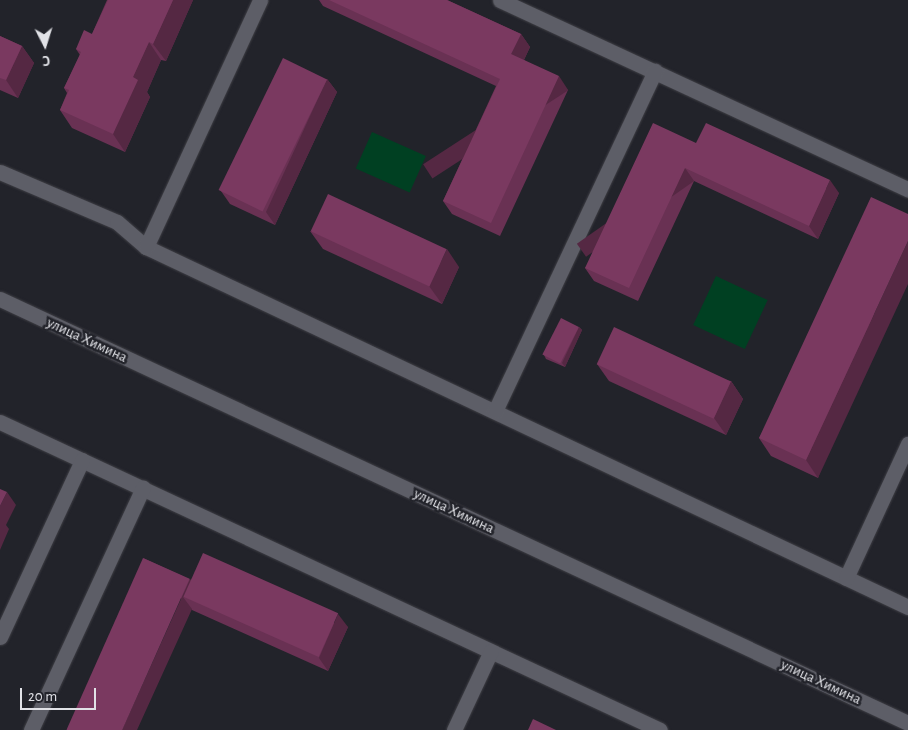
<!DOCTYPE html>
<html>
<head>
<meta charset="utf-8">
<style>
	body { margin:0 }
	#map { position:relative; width:908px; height:730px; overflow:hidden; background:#22232a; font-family:"Alegreya Sans",sans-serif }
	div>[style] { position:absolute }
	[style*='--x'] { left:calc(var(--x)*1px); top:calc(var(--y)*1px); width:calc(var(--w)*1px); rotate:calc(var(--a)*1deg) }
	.green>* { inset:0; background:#004022; transform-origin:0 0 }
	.roads { filter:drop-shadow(0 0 1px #3f3f45) drop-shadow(0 0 1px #3f3f45) }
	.minor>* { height:15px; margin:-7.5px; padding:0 7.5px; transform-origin:7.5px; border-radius:7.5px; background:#5d5e67 }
	.wall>* { inset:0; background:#693153 }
	.shaded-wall>* { inset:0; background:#552843; transform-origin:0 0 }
	.building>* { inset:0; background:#7a3960; transform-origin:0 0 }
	span { translate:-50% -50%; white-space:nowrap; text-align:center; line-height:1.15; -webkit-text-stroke:5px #22232a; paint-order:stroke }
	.street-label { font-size:15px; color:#e1e2e7 }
	.north { position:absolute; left:20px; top:20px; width:50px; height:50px; -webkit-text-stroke:4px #22232a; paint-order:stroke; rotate:175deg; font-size:14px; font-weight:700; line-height:20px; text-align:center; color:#e1e2e7 }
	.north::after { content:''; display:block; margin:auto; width:18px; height:22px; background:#e1e2e7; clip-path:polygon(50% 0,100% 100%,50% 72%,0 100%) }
	.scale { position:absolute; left:20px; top:688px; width:76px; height:22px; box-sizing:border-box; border:2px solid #e1e2e7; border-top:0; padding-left:6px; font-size:15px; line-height:18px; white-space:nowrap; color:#e1e2e7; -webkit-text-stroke:4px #22232a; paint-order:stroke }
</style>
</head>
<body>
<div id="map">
	<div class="green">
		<div style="left:372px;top:132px;width:59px;height:40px;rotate:24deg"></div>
		<div style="left:716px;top:276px;width:57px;height:54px;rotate:25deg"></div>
	</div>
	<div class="roads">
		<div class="minor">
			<div style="--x:500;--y:0;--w:450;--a:24.9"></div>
			<div style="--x:0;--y:172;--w:127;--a:23.1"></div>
			<div style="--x:117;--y:222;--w:38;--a:41"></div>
			<div style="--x:146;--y:247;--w:843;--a:25.29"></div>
			<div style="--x:146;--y:247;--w:272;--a:-65.2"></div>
			<div style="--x:0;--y:299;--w:1002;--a:25.03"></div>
			<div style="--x:495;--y:411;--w:376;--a:-64.8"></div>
			<div style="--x:0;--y:422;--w:728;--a:25.02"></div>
			<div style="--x:846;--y:578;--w:148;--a:-65.2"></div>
			<div style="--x:0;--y:637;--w:195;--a:-65.1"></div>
			<div style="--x:31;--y:730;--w:267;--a:-65.2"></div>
			<div style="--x:454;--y:730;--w:87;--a:-64.9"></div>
		</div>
	</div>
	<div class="wall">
		<div style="clip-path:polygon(107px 0,193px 0,166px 61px,161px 60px,147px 92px,150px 97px,125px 152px,72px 128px,60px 110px,67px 93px,64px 88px,80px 55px,76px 49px,92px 34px)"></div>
		<div style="clip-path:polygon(319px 0,447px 0,521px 34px,530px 47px,524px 60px,568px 90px,500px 236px,452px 214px,443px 201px,496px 86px,323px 6px)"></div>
		<div style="clip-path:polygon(0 36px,22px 46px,34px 63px,18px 98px,0 90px)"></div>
		<div style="clip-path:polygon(327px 79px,337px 92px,275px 225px,230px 204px,221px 191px)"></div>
		<div style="clip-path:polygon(696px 143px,839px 193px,818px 239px,694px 181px,638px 301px,594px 281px,585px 268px)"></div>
		<div style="clip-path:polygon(908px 214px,818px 478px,771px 456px,759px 438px)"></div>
		<div style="clip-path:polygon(310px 231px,459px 267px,442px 304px,323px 249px)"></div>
		<div style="clip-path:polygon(579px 327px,582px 330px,565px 367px,546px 359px,544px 355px)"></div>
		<div style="clip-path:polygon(597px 364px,731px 381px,743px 399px,726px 435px,609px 381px)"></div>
		<div style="clip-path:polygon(143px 558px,191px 580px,348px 627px,328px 671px,192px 610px)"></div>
	</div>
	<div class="shaded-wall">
		<div style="clip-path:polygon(173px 0,193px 0,166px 61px,153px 44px)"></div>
		<div style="clip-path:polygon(521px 34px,530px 47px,520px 68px,511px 54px)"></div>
		<div style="clip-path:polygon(149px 42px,161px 60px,147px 92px,150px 97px,125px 152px,113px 134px,133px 77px)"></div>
		<div style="clip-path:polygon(22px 46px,34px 63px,18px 98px,6px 80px)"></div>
		<div style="left:559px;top:76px;width:17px;height:162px;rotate:57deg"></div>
		<div style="clip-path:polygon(327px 79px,337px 92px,275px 225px,266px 212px)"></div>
		<div style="left:685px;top:168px;width:16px;height:132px;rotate:55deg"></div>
		<div style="clip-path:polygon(830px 180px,839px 193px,818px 239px,809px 226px)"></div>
		<div style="clip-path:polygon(908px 241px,908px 284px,818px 478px,806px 460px)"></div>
		<div style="clip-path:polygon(447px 249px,459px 267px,442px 304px,429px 286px)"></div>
		<div style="clip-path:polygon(579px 327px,582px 330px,565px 367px,562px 363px)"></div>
		<div style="clip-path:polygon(731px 381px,743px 399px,726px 435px,714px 418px)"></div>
		<div style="clip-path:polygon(7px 492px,16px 505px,6px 525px,9px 529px,0 550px,0 506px)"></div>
		<div style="clip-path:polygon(190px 579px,199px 593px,183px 597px,192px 609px,137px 730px,122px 730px)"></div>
		<div style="clip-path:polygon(338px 614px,348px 627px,328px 671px,319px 658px)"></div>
	</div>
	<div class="building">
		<div style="clip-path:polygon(108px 0,173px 0,153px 44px,149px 42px,133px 77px,138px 80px,113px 134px,60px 110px,69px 90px,64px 88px,81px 52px,76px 49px,84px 30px,92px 34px)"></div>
		<div style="clip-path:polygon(329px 0,447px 0,521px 34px,511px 54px,559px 76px,491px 223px,443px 201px,500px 79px)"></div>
		<div style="clip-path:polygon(0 36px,22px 46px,6px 80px,0 78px)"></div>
		<div style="left:283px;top:58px;width:49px;height:147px;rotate:26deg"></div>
		<div style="clip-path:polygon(653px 123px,696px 143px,706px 123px,830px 180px,809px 226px,685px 168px,629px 288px,585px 268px)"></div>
		<div style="left:328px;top:194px;width:131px;height:41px;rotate:25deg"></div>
		<div style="clip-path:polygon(871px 197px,908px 214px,908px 241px,806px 460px,759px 438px)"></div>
		<div style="left:561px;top:318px;width:20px;height:41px;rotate:27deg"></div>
		<div style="left:614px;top:327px;width:129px;height:41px;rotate:25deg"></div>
		<div style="clip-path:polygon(0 489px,7px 492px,0 506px)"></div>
		<div style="left:203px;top:553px;width:148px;height:48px;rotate:24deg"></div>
		<div style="left:143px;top:558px;width:51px;height:188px;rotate:24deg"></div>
		<div style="clip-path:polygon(533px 719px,556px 730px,528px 730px)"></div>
	</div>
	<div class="street-label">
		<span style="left:87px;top:340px;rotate:25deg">улица Химина</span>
		<span style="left:454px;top:511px;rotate:25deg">улица Химина</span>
		<span style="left:821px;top:682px;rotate:25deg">улица Химина</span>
	</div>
	<div class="north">С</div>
	<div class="scale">20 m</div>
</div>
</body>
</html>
